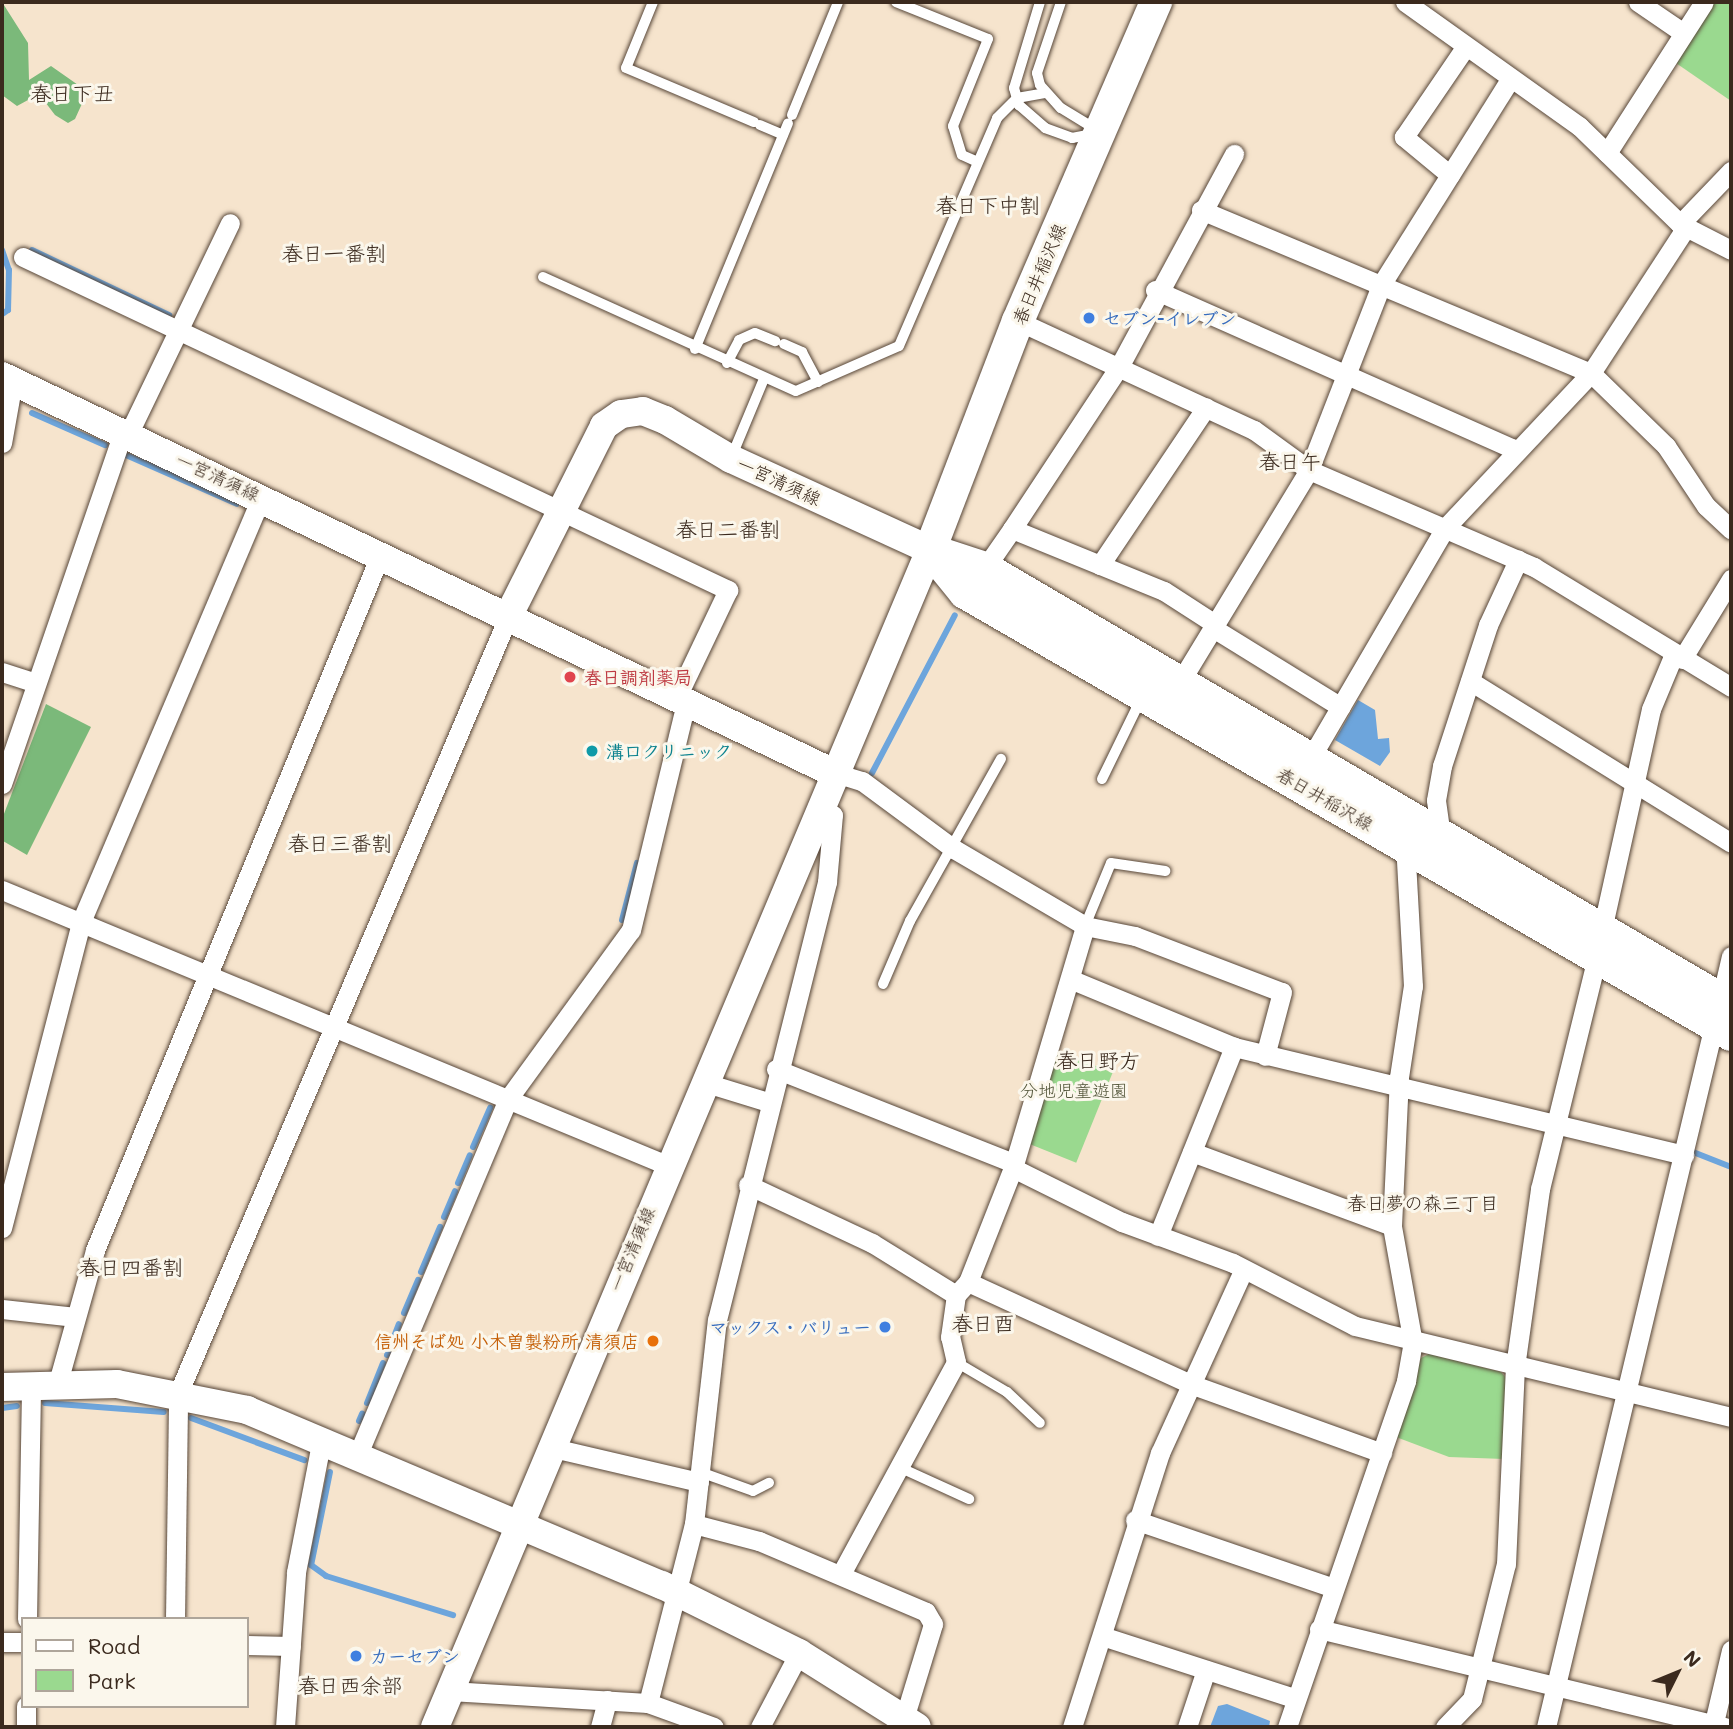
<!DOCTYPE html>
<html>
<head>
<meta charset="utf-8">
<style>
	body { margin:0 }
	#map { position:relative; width:1733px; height:1729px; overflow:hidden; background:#f6e4cd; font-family:Mali,"Klee One",sans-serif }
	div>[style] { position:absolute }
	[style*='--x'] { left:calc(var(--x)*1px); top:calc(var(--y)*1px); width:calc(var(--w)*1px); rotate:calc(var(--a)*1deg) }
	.green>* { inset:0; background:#9ad98f; transform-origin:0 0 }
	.forest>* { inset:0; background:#7bb97a }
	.water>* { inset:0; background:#6da5dc }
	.stream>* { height:6px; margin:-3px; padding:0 3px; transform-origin:3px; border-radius:3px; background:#6da5dc }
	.roads { filter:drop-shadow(0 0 2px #574638) drop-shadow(0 0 2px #574638) }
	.lane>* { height:10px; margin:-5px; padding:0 5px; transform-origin:5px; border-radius:5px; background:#fff }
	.street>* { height:19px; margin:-9.5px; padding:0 9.5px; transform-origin:9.5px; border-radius:9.5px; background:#fff }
	.secondary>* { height:28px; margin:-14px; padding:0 14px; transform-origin:14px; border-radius:14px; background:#fff }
	.primary>* { height:32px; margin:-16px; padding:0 16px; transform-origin:16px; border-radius:16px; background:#fff }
	.dots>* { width:19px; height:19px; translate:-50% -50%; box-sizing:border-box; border:4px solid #fbf7ec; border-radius:50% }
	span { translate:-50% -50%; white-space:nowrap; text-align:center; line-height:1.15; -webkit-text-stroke:6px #fbf7ec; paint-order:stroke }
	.street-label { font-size:18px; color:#3b2a1e }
	.shop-label { font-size:18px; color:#366cbe; font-weight:700 }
	.left { translate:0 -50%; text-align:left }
	.right { translate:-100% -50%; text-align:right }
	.health-label { font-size:18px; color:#be3a42; font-weight:700 }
	.culture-label { font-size:18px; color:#0d838f; font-weight:700 }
	.park-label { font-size:18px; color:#53563a }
	.food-label { font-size:18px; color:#c56008; font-weight:700 }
	.neighbourhood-label { font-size:19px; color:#3b2a1e }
	.quarter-label { font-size:21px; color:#3b2a1e }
	.frame { position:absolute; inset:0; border:4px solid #3b2a1e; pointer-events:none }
	.legend { position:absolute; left:21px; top:1617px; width:228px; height:91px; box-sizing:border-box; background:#fbf7ec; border:2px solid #aea59a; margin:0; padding:9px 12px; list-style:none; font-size:21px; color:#3b2a1e }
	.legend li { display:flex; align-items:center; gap:14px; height:35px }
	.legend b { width:35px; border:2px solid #aea59a }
	.north { position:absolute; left:1642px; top:1638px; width:70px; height:70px; -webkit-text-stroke:5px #fbf7ec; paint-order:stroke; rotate:47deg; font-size:19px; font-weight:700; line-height:28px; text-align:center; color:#3b2a1e }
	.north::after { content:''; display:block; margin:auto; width:24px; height:32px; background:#3b2a1e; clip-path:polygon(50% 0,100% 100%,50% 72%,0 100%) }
</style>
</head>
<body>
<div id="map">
	<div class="green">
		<div style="clip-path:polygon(1713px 2px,1731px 2px,1731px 101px,1673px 61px)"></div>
		<div style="left:1056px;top:1050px;width:61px;height:97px;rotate:22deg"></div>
		<div style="clip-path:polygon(1429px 1354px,1501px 1372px,1507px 1379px,1504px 1459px,1449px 1457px,1396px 1437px,1421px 1358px)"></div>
	</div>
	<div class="forest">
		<div style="clip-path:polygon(2px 2px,28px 43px,29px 80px,51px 66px,81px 87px,85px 97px,75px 119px,68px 123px,55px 115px,39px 94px,17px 106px,2px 95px)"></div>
		<div style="clip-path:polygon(46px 704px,91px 727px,27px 855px,3px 841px,2px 819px)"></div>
	</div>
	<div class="water">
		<div style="clip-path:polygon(1358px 700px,1375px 710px,1378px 739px,1389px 738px,1390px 752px,1380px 766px,1335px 740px)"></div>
		<div style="clip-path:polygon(1227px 1704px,1270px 1721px,1269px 1727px,1210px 1727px,1218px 1706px)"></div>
	</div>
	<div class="stream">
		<div style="--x:2;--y:250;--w:21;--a:71"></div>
		<div style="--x:9;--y:270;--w:40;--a:91.4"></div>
		<div style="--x:8;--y:310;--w:7;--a:146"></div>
		<div style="--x:32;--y:250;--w:152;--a:25.4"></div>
		<div style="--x:32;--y:413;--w:80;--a:23.7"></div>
		<div style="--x:126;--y:455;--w:121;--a:23.8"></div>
		<div style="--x:872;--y:773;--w:178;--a:-62.3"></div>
		<div style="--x:622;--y:920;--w:59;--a:-75.3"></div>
		<div style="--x:473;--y:1147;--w:43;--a:-66.4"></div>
		<div style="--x:1693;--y:1152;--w:41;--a:21.5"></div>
		<div style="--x:458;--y:1183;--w:30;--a:-67"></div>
		<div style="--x:444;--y:1217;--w:28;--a:-67"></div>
		<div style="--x:421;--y:1272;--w:49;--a:-67.1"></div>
		<div style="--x:404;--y:1313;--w:36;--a:-67"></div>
		<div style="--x:387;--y:1355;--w:33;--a:-69"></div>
		<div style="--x:45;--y:1403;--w:119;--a:4.3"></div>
		<div style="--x:367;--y:1403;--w:43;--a:-68.2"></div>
		<div style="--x:2;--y:1408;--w:15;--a:-8"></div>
		<div style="--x:191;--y:1418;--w:121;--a:20.4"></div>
		<div style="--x:359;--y:1421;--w:8;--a:-67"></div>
		<div style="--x:330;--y:1472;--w:95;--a:101.5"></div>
		<div style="--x:311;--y:1565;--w:19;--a:36"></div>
		<div style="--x:326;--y:1576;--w:133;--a:17.1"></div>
	</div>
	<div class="roads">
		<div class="lane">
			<div style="--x:653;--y:2;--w:71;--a:112.2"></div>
			<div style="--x:626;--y:68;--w:139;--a:22.9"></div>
			<div style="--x:896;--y:2;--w:99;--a:21.9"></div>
			<div style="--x:988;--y:39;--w:94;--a:111.9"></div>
			<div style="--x:953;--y:126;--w:30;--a:73"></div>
			<div style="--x:962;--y:155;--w:17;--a:24"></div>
			<div style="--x:1040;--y:2;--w:90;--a:106.8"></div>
			<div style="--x:1014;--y:88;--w:18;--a:74"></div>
			<div style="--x:1019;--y:105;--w:35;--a:41"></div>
			<div style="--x:1045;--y:128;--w:29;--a:20"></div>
			<div style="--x:1072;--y:138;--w:20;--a:-11"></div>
			<div style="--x:1061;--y:2;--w:75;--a:108.7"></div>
			<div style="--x:1037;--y:73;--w:12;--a:76"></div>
			<div style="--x:1040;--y:85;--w:31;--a:48"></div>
			<div style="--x:1061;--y:108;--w:42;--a:31.4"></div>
			<div style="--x:792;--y:115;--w:122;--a:-67.8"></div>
			<div style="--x:760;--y:125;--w:25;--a:23"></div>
			<div style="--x:543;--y:277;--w:277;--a:24.3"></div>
			<div style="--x:796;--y:391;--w:112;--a:-23.6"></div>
			<div style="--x:899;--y:346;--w:248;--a:-66.7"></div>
			<div style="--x:997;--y:118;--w:28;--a:-45"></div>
			<div style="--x:1017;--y:98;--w:28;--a:-10"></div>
			<div style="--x:784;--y:344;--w:20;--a:24"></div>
			<div style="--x:802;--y:352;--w:34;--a:62"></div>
			<div style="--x:695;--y:349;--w:244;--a:-67.6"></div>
			<div style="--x:727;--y:363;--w:26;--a:-62"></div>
			<div style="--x:739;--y:340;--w:17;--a:-24"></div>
			<div style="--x:755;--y:333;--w:22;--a:22"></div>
			<div style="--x:731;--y:458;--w:83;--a:-67.4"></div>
			<div style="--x:1102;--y:779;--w:87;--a:-64"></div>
			<div style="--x:1085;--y:926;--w:68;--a:-67.6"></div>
			<div style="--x:1111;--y:863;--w:55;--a:8.4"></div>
			<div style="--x:883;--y:984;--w:69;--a:-66.8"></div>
			<div style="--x:910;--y:921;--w:186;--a:-60.7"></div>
			<div style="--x:956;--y:1362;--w:59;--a:30.5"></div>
			<div style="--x:1007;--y:1392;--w:45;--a:43.2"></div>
			<div style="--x:901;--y:1468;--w:75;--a:24.5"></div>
			<div style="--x:700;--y:1472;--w:56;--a:19.7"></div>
			<div style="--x:753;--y:1491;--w:18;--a:-27"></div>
		</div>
		<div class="street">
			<div style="--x:1405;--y:2;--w:214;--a:35.5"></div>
			<div style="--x:1579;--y:126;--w:141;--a:44.1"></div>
			<div style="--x:1680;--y:224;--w:57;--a:27"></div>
			<div style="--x:1638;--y:2;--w:53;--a:34.3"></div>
			<div style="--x:1607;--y:153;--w:179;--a:-57.3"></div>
			<div style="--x:1450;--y:175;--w:60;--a:-140.4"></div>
			<div style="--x:1404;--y:137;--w:110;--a:-55.7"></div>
			<div style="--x:1201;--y:210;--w:423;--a:22.7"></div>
			<div style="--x:1591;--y:373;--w:105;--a:44.2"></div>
			<div style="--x:1666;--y:446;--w:72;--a:56.3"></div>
			<div style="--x:1706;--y:506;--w:34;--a:43"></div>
			<div style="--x:1680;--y:224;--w:74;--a:-46.1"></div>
			<div style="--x:23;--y:257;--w:780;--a:25.28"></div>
			<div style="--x:728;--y:590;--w:116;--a:115.5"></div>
			<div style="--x:1155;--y:290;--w:393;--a:23.9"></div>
			<div style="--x:1018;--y:321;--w:260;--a:24.8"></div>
			<div style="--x:1254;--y:430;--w:68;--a:36"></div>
			<div style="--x:1309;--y:470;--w:245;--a:23.3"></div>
			<div style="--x:1534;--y:567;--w:231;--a:31.3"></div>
			<div style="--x:128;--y:435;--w:235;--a:-64.3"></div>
			<div style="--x:2;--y:443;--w:63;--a:-79.9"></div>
			<div style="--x:1012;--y:529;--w:196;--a:-56.6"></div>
			<div style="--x:1120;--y:365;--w:240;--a:-61.6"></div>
			<div style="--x:1100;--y:565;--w:190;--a:-56.1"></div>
			<div style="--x:985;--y:568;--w:47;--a:-55.3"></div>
			<div style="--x:1012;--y:529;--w:164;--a:22.2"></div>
			<div style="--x:1164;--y:591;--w:61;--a:32.9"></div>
			<div style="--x:1213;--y:628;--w:150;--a:31.7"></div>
			<div style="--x:1682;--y:659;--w:94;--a:-58.5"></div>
			<div style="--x:2;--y:672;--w:35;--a:18"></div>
			<div style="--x:1470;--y:681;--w:307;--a:31.8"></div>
			<div style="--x:1180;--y:682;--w:248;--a:-58.7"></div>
			<div style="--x:1309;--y:470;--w:199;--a:-68.7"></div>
			<div style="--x:1381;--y:285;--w:244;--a:-57.9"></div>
			<div style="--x:1310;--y:759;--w:268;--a:-59.7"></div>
			<div style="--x:1445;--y:528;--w:213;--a:-46.7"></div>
			<div style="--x:1591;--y:373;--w:174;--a:-56.9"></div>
			<div style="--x:832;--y:772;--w:31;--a:17"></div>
			<div style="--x:862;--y:781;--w:114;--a:36.5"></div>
			<div style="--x:954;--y:849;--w:152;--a:30.4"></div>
			<div style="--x:1085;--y:926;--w:51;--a:11.3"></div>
			<div style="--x:1135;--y:936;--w:157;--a:20.9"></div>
			<div style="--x:1282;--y:992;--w:66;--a:104.9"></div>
			<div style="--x:2;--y:784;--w:371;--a:-71"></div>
			<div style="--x:1441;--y:836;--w:36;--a:-98"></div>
			<div style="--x:1436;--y:800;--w:35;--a:-80"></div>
			<div style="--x:1442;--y:766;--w:148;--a:-71.9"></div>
			<div style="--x:1488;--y:625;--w:72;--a:-65.2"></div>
			<div style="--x:2;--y:890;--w:720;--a:22.47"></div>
			<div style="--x:1602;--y:930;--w:226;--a:-77.5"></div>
			<div style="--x:1651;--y:709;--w:60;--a:-67.3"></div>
			<div style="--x:1070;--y:979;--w:178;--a:22.5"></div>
			<div style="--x:1234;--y:1047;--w:463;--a:13.5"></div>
			<div style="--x:1721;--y:999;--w:44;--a:-76.9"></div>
			<div style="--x:776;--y:1069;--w:256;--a:21.6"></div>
			<div style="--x:703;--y:1082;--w:68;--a:17.1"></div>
			<div style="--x:1192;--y:1152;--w:213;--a:20.3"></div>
			<div style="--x:1013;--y:1168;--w:122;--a:26.4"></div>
			<div style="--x:1122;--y:1222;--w:118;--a:20.3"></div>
			<div style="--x:1233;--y:1263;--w:137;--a:27.3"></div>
			<div style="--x:1355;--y:1326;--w:387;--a:13.6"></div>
			<div style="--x:748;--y:1185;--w:137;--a:25.1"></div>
			<div style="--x:872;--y:1243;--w:99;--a:31.8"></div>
			<div style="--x:2;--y:1228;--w:316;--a:-75.5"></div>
			<div style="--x:81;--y:922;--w:462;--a:-67"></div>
			<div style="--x:1158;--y:1236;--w:204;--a:-68.1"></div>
			<div style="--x:968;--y:1282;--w:247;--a:24.6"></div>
			<div style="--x:1193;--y:1385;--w:201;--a:19.8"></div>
			<div style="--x:2;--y:1309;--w:74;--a:6.2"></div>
			<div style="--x:58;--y:1382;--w:137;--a:-74.3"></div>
			<div style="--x:95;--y:1250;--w:753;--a:-67.69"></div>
			<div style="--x:549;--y:1447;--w:154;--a:13.1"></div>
			<div style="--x:358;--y:1454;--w:385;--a:-67.1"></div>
			<div style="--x:508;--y:1099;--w:209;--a:-54"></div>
			<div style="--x:631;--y:930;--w:238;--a:-76.4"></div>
			<div style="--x:1135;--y:1520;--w:210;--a:18.9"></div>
			<div style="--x:694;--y:1524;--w:67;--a:14.7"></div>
			<div style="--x:759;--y:1541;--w:181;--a:23"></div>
			<div style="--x:926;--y:1612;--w:14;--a:60"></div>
			<div style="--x:933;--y:1624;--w:99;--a:107"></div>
			<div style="--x:841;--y:1574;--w:241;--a:-61.5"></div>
			<div style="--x:956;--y:1362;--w:26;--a:-103"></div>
			<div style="--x:950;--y:1337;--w:42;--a:-81.9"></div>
			<div style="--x:956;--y:1295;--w:18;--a:-47"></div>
			<div style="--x:968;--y:1282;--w:123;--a:-68.5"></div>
			<div style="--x:1013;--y:1168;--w:252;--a:-73.4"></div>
			<div style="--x:27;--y:1619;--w:236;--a:-89"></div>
			<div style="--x:175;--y:1619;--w:225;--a:-89.2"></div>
			<div style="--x:178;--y:1394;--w:846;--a:-66.98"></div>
			<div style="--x:1319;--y:1629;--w:418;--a:13.6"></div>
			<div style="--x:1102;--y:1636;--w:202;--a:17.9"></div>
			<div style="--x:2;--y:1642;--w:21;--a:0"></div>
			<div style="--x:247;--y:1645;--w:44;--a:1.3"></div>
			<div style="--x:450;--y:1691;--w:198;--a:3.5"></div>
			<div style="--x:648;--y:1703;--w:70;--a:20"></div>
			<div style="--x:648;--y:1703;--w:185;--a:-75.6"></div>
			<div style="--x:694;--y:1524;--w:205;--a:-83.6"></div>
			<div style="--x:717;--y:1320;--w:452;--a:-75.9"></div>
			<div style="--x:827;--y:882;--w:67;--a:-84.9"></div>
			<div style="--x:833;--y:815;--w:18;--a:-153"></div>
			<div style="--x:26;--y:1727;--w:21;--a:-90"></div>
			<div style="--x:285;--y:1727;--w:155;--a:-85.9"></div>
			<div style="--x:296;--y:1572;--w:136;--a:-79"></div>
			<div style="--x:600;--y:1727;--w:28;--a:-75"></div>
			<div style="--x:760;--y:1727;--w:84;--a:-62.2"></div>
			<div style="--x:1072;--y:1727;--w:288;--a:-72.2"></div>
			<div style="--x:1160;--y:1453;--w:198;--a:-65.5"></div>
			<div style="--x:1187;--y:1727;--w:60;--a:-71.6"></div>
			<div style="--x:1287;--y:1727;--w:366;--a:-71"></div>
			<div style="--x:1406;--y:1381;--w:39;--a:-80"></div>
			<div style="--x:1413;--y:1343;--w:119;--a:-100.2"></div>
			<div style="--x:1392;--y:1226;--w:149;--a:-87.3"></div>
			<div style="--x:1399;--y:1077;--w:92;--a:-81.3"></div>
			<div style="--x:1413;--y:986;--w:142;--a:-93.2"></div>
			<div style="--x:1445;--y:1727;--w:39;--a:-46"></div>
			<div style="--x:1472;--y:1699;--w:139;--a:-75.9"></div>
			<div style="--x:1506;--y:1564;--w:197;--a:-87.4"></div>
			<div style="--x:1515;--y:1367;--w:180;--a:-82"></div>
			<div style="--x:1540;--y:1189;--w:239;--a:-76.2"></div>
			<div style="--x:1546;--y:1727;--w:722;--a:-76.54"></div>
			<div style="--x:1713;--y:1727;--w:79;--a:-76.8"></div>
		</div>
		<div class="secondary">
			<div style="--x:2;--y:376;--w:920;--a:25.51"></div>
			<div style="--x:2;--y:1387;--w:115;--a:-1.5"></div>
			<div style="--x:117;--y:1384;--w:133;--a:11.3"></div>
			<div style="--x:247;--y:1410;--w:450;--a:22.9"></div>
			<div style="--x:662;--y:1585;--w:153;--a:26.4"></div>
			<div style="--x:799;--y:1653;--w:139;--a:32.1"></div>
			<div style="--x:435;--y:1727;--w:1277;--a:-67.19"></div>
			<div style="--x:930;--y:550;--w:219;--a:-155.4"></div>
			<div style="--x:731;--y:459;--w:77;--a:-149.4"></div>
			<div style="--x:665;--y:420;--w:24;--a:-158"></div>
			<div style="--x:643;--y:411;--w:22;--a:172"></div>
			<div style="--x:621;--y:414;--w:21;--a:145"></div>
			<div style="--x:604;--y:426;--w:212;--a:116.7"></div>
		</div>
		<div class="primary">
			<div style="--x:930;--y:550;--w:55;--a:50.9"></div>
			<div style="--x:965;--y:593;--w:884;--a:29.99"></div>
			<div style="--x:930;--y:550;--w:58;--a:18.1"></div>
			<div style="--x:985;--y:568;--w:865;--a:30.36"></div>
			<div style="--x:930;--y:550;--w:245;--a:-69"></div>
			<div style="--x:1018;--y:321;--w:348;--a:-66.6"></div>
		</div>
	</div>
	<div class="dots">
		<div style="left:1089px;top:318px;background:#3f7fe0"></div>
		<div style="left:570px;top:677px;background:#e0444e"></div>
		<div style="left:592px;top:751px;background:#0f9aa8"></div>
		<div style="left:885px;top:1327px;background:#3f7fe0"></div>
		<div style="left:653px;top:1341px;background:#e8710a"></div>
		<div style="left:356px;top:1656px;background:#3f7fe0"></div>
	</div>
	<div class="street-label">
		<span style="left:1039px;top:274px;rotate:-67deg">春日井稲沢線</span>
		<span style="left:218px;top:477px;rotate:25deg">一宮清須線</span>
		<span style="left:779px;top:481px;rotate:25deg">一宮清須線</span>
		<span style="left:1325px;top:799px;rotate:30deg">春日井稲沢線</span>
		<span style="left:632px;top:1249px;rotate:-67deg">一宮清須線</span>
	</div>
	<div class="shop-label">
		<span class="left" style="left:1103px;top:318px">セブン-イレブン</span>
		<span class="right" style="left:871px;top:1327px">マックス・バリュー</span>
		<span class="left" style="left:370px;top:1656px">カーセブン</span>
	</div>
	<div class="health-label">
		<span class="left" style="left:584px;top:677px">春日調剤薬局</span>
	</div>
	<div class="culture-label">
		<span class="left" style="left:606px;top:751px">溝口クリニック</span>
	</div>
	<div class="park-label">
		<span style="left:1074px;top:1090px">分地児童遊園</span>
	</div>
	<div class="food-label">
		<span class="right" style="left:639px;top:1341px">信州そば処 小木曽製粉所 清須店</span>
	</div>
	<div class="neighbourhood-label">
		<span style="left:1423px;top:1203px">春日夢の森三丁目</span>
	</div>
	<div class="quarter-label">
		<span style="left:72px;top:93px">春日下丑</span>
		<span style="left:988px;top:205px">春日下中割</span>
		<span style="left:334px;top:253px">春日一番割</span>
		<span style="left:1290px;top:461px">春日午</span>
		<span style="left:728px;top:529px">春日二番割</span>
		<span style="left:340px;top:843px">春日三番割</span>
		<span style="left:1098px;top:1060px">春日野方</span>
		<span style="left:131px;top:1267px">春日四番割</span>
		<span style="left:983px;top:1323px">春日酉</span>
		<span style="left:350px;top:1685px">春日西余部</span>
	</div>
	<div class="frame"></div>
	<ul class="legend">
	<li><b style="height:9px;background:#fff"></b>Road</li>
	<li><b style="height:19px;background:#9ad98f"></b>Park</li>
	</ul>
	<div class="north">N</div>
</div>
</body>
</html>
